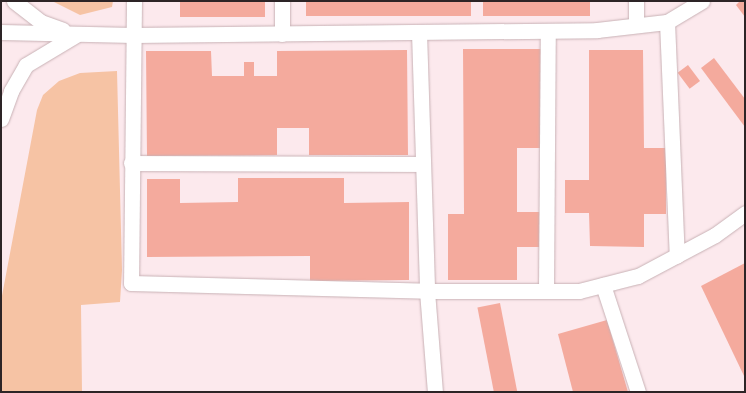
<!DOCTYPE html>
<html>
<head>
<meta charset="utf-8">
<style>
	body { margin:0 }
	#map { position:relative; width:746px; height:393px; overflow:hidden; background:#fce9ed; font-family:"Titillium Web",sans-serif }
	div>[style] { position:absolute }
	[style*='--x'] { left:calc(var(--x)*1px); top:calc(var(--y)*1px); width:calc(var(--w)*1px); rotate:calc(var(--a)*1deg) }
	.green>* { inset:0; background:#f6c3a4 }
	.building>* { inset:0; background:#f4aa9d; transform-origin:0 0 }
	.roads { filter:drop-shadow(0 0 1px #c8b1b5) drop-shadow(0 0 1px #c8b1b5) }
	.minor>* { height:15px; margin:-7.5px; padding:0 7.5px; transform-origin:7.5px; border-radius:7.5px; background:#fff }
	span { translate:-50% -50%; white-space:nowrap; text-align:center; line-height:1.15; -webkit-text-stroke:5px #fff; paint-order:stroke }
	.frame { position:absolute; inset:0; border:2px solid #2d2426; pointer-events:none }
</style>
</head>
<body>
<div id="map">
	<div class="green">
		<div style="clip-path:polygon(52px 1px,113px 1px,112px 7px,80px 15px)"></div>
		<div style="clip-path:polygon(117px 71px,122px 270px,120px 302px,81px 305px,82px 392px,1px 392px,1px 301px,37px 110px,43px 95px,59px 81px,80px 73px)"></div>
	</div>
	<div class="building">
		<div style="left:180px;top:1px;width:85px;height:16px"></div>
		<div style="left:306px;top:1px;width:165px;height:15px"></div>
		<div style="left:483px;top:1px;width:107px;height:15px"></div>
		<div style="clip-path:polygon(740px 1px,745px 1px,745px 17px,736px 5px)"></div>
		<div style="clip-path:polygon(463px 49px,543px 49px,543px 148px,517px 148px,517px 212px,543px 212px,543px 247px,517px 247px,517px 280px,448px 280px,448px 214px,464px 214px)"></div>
		<div style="clip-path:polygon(407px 50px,408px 155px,309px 155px,309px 128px,277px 128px,277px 155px,147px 156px,146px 51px,211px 51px,212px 76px,244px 76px,244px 62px,254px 62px,254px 76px,277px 76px,277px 51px)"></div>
		<div style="clip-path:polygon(589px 50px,643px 50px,644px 148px,666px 148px,666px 214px,644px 214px,644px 247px,590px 246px,589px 213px,565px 213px,565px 180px,589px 180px)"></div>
		<div style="clip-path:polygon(714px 58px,745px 99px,745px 127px,701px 68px)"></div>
		<div style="left:688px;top:65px;width:20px;height:13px;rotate:53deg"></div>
		<div style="clip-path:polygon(238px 178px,344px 178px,344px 203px,409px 202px,409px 280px,310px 281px,310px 256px,147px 257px,147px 179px,180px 179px,180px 203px,238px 202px)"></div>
		<div style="clip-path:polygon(745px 263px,745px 378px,701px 286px)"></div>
		<div style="left:500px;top:303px;width:91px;height:23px;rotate:79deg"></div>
		<div style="clip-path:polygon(607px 320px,628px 392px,573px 392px,558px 334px)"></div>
	</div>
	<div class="roads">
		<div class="minor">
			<div style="--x:14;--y:1;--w:34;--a:38"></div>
			<div style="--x:41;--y:22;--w:23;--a:20"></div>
			<div style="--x:134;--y:1;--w:282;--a:90.6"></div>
			<div style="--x:131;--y:283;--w:296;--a:1.5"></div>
			<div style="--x:427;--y:291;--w:152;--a:0"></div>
			<div style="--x:579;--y:291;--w:61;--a:-14.3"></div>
			<div style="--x:638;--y:276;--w:87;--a:-28"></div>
			<div style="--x:715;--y:235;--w:37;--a:-36"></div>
			<div style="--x:636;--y:1;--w:24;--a:90"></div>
			<div style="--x:667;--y:22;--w:234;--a:87.6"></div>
			<div style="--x:1;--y:32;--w:132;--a:1.3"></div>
			<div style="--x:133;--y:35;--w:464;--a:-0.6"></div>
			<div style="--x:597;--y:30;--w:70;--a:-6.5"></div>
			<div style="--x:667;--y:22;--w:41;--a:-31"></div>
			<div style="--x:419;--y:32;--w:259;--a:88.2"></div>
			<div style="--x:427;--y:291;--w:101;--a:85.5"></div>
			<div style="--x:282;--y:34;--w:33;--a:-90"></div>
			<div style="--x:1;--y:119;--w:30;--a:-70"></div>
			<div style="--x:11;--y:91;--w:30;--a:-60"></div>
			<div style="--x:26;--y:65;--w:58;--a:-31"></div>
			<div style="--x:131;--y:163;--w:292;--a:0.2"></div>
			<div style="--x:603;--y:285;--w:113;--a:71.9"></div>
			<div style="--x:546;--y:291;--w:260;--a:-89.6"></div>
		</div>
	</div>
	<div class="frame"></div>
</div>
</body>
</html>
